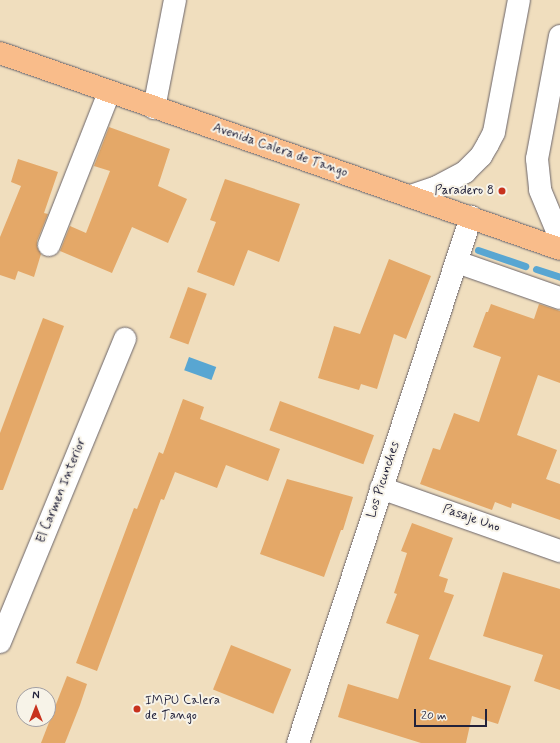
<!DOCTYPE html>
<html>
<head>
<meta charset="utf-8">
<style>
	body { margin:0 }
	#map { position:relative; width:560px; height:743px; overflow:hidden; background:#f0debe; font-family:Mynerve,sans-serif }
	div>[style] { position:absolute }
	[style*='--x'] { left:calc(var(--x)*1px); top:calc(var(--y)*1px); width:calc(var(--w)*1px); rotate:calc(var(--a)*1deg) }
	.water>* { inset:0; background:#58a6d2; transform-origin:0 0 }
	.stream>* { height:7px; margin:-3.5px; padding:0 3.5px; transform-origin:3.5px; border-radius:3.5px; background:#58a6d2 }
	.building>* { inset:0; background:#e4a868; transform-origin:0 0 }
	.roads { filter:drop-shadow(0 0 1px #6a6469) drop-shadow(0 0 1px #6a6469) }
	.minor>* { height:22px; margin:-11px; padding:0 11px; transform-origin:11px; border-radius:11px; background:#fff }
	.major>* { height:22px; margin:-11px; padding:0 11px; transform-origin:11px; border-radius:11px; background:#f9bc8a }
	.dots>* { width:11px; height:11px; translate:-50% -50%; box-sizing:border-box; border:2px solid #f7f3e8; border-radius:50% }
	span { translate:-50% -50%; white-space:nowrap; text-align:center; line-height:1.15; -webkit-text-stroke:4px #f7f3e8; paint-order:stroke }
	.street-label { font-size:13px; color:#22223b }
	.poi-label { font-size:13px; color:#22223b }
	.right { translate:-100% -50%; text-align:right }
	.left { translate:0 -50%; text-align:left }
	.north { position:absolute; left:16px; top:687px; width:40px; height:40px; box-sizing:border-box; background:#f7f3e8; border:1px solid #a29fa3; border-radius:50%; rotate:0deg; font-size:11px; font-weight:700; line-height:16px; text-align:center; color:#22223b }
	.north::after { content:''; display:block; margin:auto; width:14px; height:18px; background:#c8321e; clip-path:polygon(50% 0,100% 100%,50% 72%,0 100%) }
	.scale { position:absolute; left:414px; top:709px; width:73px; height:18px; box-sizing:border-box; border:2px solid #22223b; border-top:0; padding-left:5px; font-size:12px; line-height:14px; white-space:nowrap; color:#22223b; -webkit-text-stroke:3px #f7f3e8; paint-order:stroke }
</style>
</head>
<body>
<div id="map">
	<div class="water">
		<div style="left:189px;top:357px;width:29px;height:14px;rotate:20deg"></div>
	</div>
	<div class="stream">
		<div style="--x:478;--y:250;--w:50;--a:18.8"></div>
		<div style="--x:536;--y:269;--w:25;--a:18"></div>
	</div>
	<div class="building">
		<div style="clip-path:polygon(109px 127px,170px 149px,158px 186px,187px 199px,168px 243px,132px 227px,112px 273px,60px 251px,70px 226px,86px 233px,110px 171px,94px 166px)"></div>
		<div style="clip-path:polygon(18px 159px,58px 172px,44px 213px,48px 214px,37px 241px,37px 247px,41px 254px,34px 277px,18px 271px,15px 280px,0 275px,0 237px,21px 186px,11px 182px)"></div>
		<div style="clip-path:polygon(225px 179px,300px 204px,279px 262px,248px 250px,234px 286px,197px 272px,216px 222px,210px 220px)"></div>
		<div style="clip-path:polygon(389px 259px,431px 276px,406px 339px,394px 334px,377px 389px,361px 384px,359px 390px,318px 378px,334px 326px,360px 334px)"></div>
		<div style="left:188px;top:287px;width:20px;height:54px;rotate:20deg"></div>
		<div style="clip-path:polygon(491px 304px,534px 319px,539px 304px,560px 311px,560px 383px,538px 375px,517px 435px,557px 450px,546px 479px,560px 484px,560px 520px,512px 503px,511px 508px,495px 502px,492px 510px,420px 484px,433px 448px,440px 450px,454px 413px,479px 422px,501px 357px,473px 347px,486px 312px,488px 312px)"></div>
		<div style="clip-path:polygon(43px 318px,64px 326px,3px 490px,0 490px,0 433px)"></div>
		<div style="clip-path:polygon(183px 399px,204px 407px,200px 419px,280px 449px,268px 481px,226px 465px,217px 488px,175px 472px,164px 500px,161px 499px,97px 671px,76px 663px,134px 508px,137px 509px,159px 452px,163px 454px)"></div>
		<div style="left:280px;top:401px;width:100px;height:31px;rotate:20deg"></div>
		<div style="clip-path:polygon(287px 479px,353px 497px,343px 530px,341px 530px,324px 577px,260px 554px)"></div>
		<div style="clip-path:polygon(412px 523px,453px 538px,439px 576px,448px 579px,444px 592px,454px 595px,429px 659px,511px 686px,498px 724px,472px 716px,466px 743px,421px 743px,338px 717px,348px 684px,398px 699px,419px 635px,386px 623px,397px 594px,394px 593px,407px 553px,401px 551px)"></div>
		<div style="clip-path:polygon(503px 572px,560px 589px,560px 690px,534px 681px,543px 655px,483px 636px)"></div>
		<div style="left:231px;top:645px;width:65px;height:48px;rotate:22deg"></div>
		<div style="clip-path:polygon(67px 676px,87px 684px,80px 705px,65px 743px,41px 743px)"></div>
	</div>
	<div class="roads">
		<div class="minor">
			<div style="--x:560;--y:36;--w:125;--a:100.6"></div>
			<div style="--x:537;--y:159;--w:31;--a:84"></div>
			<div style="--x:540;--y:190;--w:52;--a:67.4"></div>
			<div style="--x:154;--y:108;--w:110;--a:-79"></div>
			<div style="--x:411;--y:196;--w:28;--a:-19"></div>
			<div style="--x:437;--y:187;--w:32;--a:-28"></div>
			<div style="--x:465;--y:172;--w:23;--a:-45"></div>
			<div style="--x:481;--y:156;--w:14;--a:-60"></div>
			<div style="--x:488;--y:144;--w:13;--a:-63"></div>
			<div style="--x:494;--y:132;--w:134;--a:-79.3"></div>
			<div style="--x:49;--y:245;--w:163;--a:-68.5"></div>
			<div style="--x:457;--y:262;--w:109;--a:19.3"></div>
			<div style="--x:381;--y:488;--w:190;--a:19.4"></div>
			<div style="--x:0;--y:642;--w:328;--a:-67.6"></div>
			<div style="--x:298;--y:743;--w:554;--a:-71.79"></div>
		</div>
		<div class="major">
			<div style="--x:0;--y:53;--w:593;--a:19.29"></div>
		</div>
	</div>
	<div class="dots">
		<div style="left:502px;top:191px;background:#c8321e"></div>
		<div style="left:137px;top:709px;background:#c8321e"></div>
	</div>
	<div class="street-label">
		<span style="left:280px;top:151px;rotate:19deg">Avenida Calera de Tango</span>
		<span style="left:384px;top:480px;rotate:-72deg">Los Picunches</span>
		<span style="left:62px;top:491px;rotate:-68deg">El Carmen Interior</span>
		<span style="left:471px;top:519px;rotate:19deg">Pasaje Uno</span>
	</div>
	<div class="poi-label">
		<span class="right" style="left:494px;top:191px">Paradero 8</span>
		<span class="left" style="left:145px;top:709px">IMPU Calera<br>de Tango</span>
	</div>
	<div class="north">N</div>
	<div class="scale">20 m</div>
</div>
</body>
</html>
